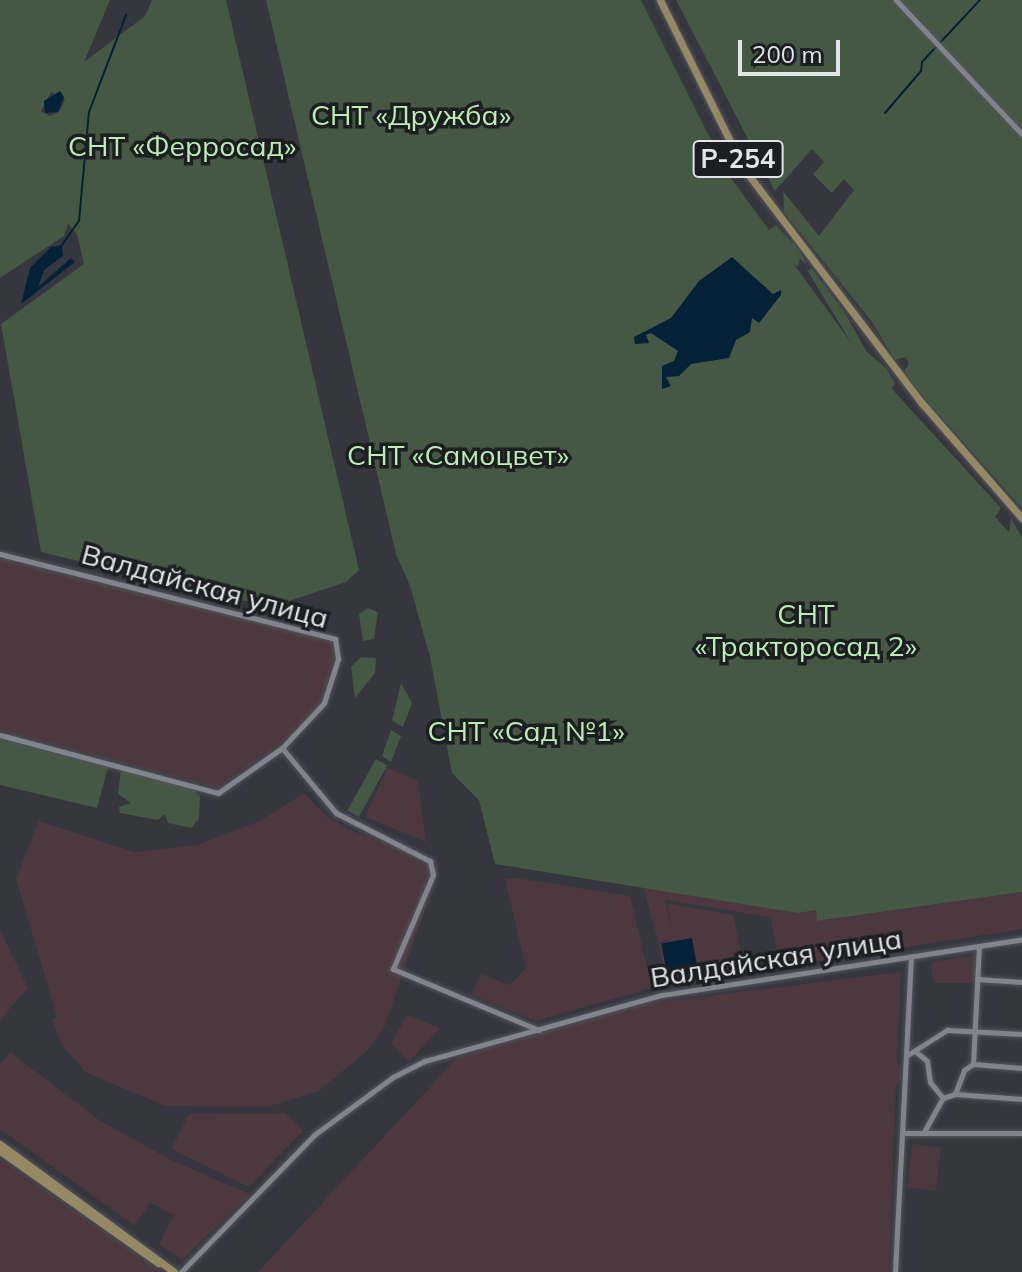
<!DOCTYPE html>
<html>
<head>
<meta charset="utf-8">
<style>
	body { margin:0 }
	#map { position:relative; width:1022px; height:1272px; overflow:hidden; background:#35363e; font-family:Mulish,sans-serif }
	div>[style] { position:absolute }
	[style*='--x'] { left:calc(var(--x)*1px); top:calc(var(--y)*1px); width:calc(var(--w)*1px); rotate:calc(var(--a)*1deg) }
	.commercial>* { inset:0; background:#4c383f; transform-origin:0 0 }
	.industrial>* { inset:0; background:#4c383e }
	.green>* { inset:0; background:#455843; transform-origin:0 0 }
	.water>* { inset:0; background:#042237; transform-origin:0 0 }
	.stream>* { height:2px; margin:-1px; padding:0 1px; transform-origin:1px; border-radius:1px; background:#042237 }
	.roads { filter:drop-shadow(0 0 2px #53555c) drop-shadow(0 0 2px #53555c) }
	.minor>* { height:5px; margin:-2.5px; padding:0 2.5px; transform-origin:2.5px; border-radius:2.5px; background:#82848d }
	.major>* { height:7px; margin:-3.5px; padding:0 3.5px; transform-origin:3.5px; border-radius:3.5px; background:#958964 }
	span { translate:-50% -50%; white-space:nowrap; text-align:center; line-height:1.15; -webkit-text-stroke:7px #1d1e21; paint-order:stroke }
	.shield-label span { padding:2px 6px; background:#1d1e21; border:2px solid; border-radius:6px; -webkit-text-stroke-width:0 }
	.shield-label { font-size:26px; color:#e2e4e8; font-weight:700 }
	.park-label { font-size:28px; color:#baefb3 }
	.street-label { font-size:28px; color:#e2e4e8 }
	.scale { position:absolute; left:738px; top:40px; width:102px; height:36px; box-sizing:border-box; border:4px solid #e2e4e8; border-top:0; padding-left:10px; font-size:24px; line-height:28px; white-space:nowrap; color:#e2e4e8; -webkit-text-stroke:6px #1d1e21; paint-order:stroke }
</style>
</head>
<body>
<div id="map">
	<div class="commercial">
		<div style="left:912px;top:1144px;width:29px;height:44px;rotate:6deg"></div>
	</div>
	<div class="industrial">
		<div style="clip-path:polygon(0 559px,331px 640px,336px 654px,322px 699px,282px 742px,218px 788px,0 730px)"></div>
		<div style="clip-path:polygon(387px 768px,418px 780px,426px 842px,365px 817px)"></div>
		<div style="clip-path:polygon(304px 793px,327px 817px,355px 832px,436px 860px,438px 870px,385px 1026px,368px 1050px,319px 1091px,267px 1107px,165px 1106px,85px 1072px,61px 1043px,52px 1020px,57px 1017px,16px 879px,39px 821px,134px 852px,197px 845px,260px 821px)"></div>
		<div style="clip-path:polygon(516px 878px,630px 896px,652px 988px,536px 1021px,471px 995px,481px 974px,510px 985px,526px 968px,505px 879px)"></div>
		<div style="clip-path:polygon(643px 885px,797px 912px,816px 910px,818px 921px,1022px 892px,1022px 929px,779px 967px,771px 917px,665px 900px,674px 940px,667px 903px,733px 915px,745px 970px,666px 984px,659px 944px,672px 940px,658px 942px)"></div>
		<div style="clip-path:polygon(0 930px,28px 988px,0 1020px)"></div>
		<div style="clip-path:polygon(976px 955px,975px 983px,933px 983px,931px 962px)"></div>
		<div style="clip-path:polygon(901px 972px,897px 1059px,902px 1079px,896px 1087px,889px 1272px,258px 1272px,458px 1057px,643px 1004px)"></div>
		<div style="clip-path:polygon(407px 1015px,440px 1028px,409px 1062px,391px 1043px)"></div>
		<div style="clip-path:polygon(10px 1052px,99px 1120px,171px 1160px,250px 1194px,182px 1260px,159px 1244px,174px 1215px,151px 1203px,134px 1225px,0 1129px,0 1065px)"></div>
		<div style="clip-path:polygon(285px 1113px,303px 1131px,249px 1187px,171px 1149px,189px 1114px)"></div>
		<div style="clip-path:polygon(0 1159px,41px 1188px,161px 1272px,0 1272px)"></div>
	</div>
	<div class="green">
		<div style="clip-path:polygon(evenodd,0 0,110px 0,84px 62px,145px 16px,152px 0,226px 0,359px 570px,346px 582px,271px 607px,41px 552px,1px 324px,84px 264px,77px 234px,68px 224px,64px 236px,0 278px,0 0,51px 92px,65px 100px,59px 112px,50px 116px,41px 111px,51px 92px)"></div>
		<div style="clip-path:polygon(266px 0,641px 0,728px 174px,769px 230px,776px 225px,799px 250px,807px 265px,800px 259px,798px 267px,793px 263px,852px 344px,807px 270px,812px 269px,843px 310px,867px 352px,886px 368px,895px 383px,892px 389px,1001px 508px,995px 517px,1009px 532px,1011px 518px,1022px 537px,1022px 892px,817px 921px,816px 910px,798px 913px,495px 864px,479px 800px,452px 773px,430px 657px,410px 586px,396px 554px)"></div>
		<div style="clip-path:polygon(676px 0,1022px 0,1022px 508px,926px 400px,904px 372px,909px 363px,905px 357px,895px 360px,872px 322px,784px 212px,783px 191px,819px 236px,854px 190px,844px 179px,832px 193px,813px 174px,824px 162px,812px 149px,775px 191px)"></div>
		<div style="clip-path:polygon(368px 608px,378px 612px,374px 639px,363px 641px,359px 614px)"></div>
		<div style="clip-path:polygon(361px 657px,376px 658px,375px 673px,355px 698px,351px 667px)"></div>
		<div style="clip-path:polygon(401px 683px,412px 703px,403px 727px,392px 721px)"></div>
		<div style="clip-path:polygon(391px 730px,401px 736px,391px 762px,382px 756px)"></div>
		<div style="clip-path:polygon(0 739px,108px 767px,97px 808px,0 785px)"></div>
		<div style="left:376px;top:759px;width:13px;height:59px;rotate:29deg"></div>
		<div style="clip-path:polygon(121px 769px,194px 790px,200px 796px,199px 819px,191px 828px,168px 823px,165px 814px,158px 820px,120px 813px,119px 807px,131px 803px,118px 794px)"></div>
	</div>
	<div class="water">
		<div style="clip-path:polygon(60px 91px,64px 97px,58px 112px,45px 113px,44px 101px)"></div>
		<div style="clip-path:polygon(62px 245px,63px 256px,44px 270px,38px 287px,71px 258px,75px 262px,21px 304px,30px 268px,51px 247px)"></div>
		<div style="clip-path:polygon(732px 257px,773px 294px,781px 290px,781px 295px,759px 323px,752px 318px,750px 332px,736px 340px,729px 358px,691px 364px,679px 376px,666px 377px,671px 386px,662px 389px,662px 366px,674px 361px,678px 351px,651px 333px,646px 335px,649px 343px,635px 344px,634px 337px,671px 318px,699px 281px)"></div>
		<div style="left:692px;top:938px;width:29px;height:31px;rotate:80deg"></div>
	</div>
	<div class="stream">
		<div style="--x:885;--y:113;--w:55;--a:-49.4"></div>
		<div style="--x:921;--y:71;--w:9;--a:-84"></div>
		<div style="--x:922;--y:62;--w:85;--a:-46.9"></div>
		<div style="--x:62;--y:245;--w:29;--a:-55"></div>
		<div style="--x:79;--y:221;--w:109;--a:-84.8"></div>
		<div style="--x:89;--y:112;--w:104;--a:-69.1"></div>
	</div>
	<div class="roads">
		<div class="minor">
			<div style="--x:896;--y:0;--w:184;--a:46.8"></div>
			<div style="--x:0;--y:554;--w:346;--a:14.2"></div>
			<div style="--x:335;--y:639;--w:20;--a:81"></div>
			<div style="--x:338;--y:659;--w:46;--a:107.7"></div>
			<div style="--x:324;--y:703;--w:62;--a:133"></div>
			<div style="--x:282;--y:748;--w:85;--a:50.3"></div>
			<div style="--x:336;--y:813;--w:106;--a:27.1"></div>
			<div style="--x:430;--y:861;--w:14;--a:78"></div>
			<div style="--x:433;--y:875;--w:102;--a:113.1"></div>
			<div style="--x:393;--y:969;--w:158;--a:22.7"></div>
			<div style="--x:0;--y:735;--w:226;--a:14.9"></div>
			<div style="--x:218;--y:793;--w:78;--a:-35.1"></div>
			<div style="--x:977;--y:979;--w:45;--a:3.8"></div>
			<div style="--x:916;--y:1052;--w:14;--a:39"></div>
			<div style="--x:927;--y:1061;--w:21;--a:82"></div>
			<div style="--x:930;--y:1082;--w:21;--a:51"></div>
			<div style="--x:906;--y:1056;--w:49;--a:-32.4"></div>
			<div style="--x:947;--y:1030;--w:75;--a:3.1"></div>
			<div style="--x:973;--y:1064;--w:49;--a:4.7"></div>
			<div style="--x:955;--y:1094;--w:26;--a:-69"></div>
			<div style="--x:964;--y:1070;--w:11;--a:-34"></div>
			<div style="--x:973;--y:1064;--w:118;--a:-87.1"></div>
			<div style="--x:943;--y:1098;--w:13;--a:-18"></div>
			<div style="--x:955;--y:1094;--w:67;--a:4.3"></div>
			<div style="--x:925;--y:1130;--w:37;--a:-61"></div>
			<div style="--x:902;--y:1133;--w:120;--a:0"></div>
			<div style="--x:181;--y:1272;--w:191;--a:-45.8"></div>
			<div style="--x:314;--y:1135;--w:98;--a:-36.3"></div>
			<div style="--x:393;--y:1077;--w:36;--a:-27"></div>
			<div style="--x:425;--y:1061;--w:246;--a:-15.6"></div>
			<div style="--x:662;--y:995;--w:364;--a:-8.8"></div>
			<div style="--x:895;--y:1272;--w:315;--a:-87.1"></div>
		</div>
		<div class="major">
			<div style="--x:660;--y:0;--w:189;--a:63.6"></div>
			<div style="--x:744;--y:169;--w:293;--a:52.8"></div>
			<div style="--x:921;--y:402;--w:154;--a:49"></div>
			<div style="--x:0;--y:1144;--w:216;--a:36.3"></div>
			<div style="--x:0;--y:1151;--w:194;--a:35.3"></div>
		</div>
	</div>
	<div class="shield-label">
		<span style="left:738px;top:159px">Р-254</span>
	</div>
	<div class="park-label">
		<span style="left:411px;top:115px">СНТ «Дружба»</span>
		<span style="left:182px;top:146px">СНТ «Ферросад»</span>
		<span style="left:458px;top:455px">СНТ «Самоцвет»</span>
		<span style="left:806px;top:630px">СНТ<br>«Тракторосад 2»</span>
		<span style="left:526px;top:731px">СНТ «Сад №1»</span>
	</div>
	<div class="street-label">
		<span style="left:205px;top:586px;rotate:15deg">Валдайская улица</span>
		<span style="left:776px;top:958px;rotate:-9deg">Валдайская улица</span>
	</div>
	<div class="scale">200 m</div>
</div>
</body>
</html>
